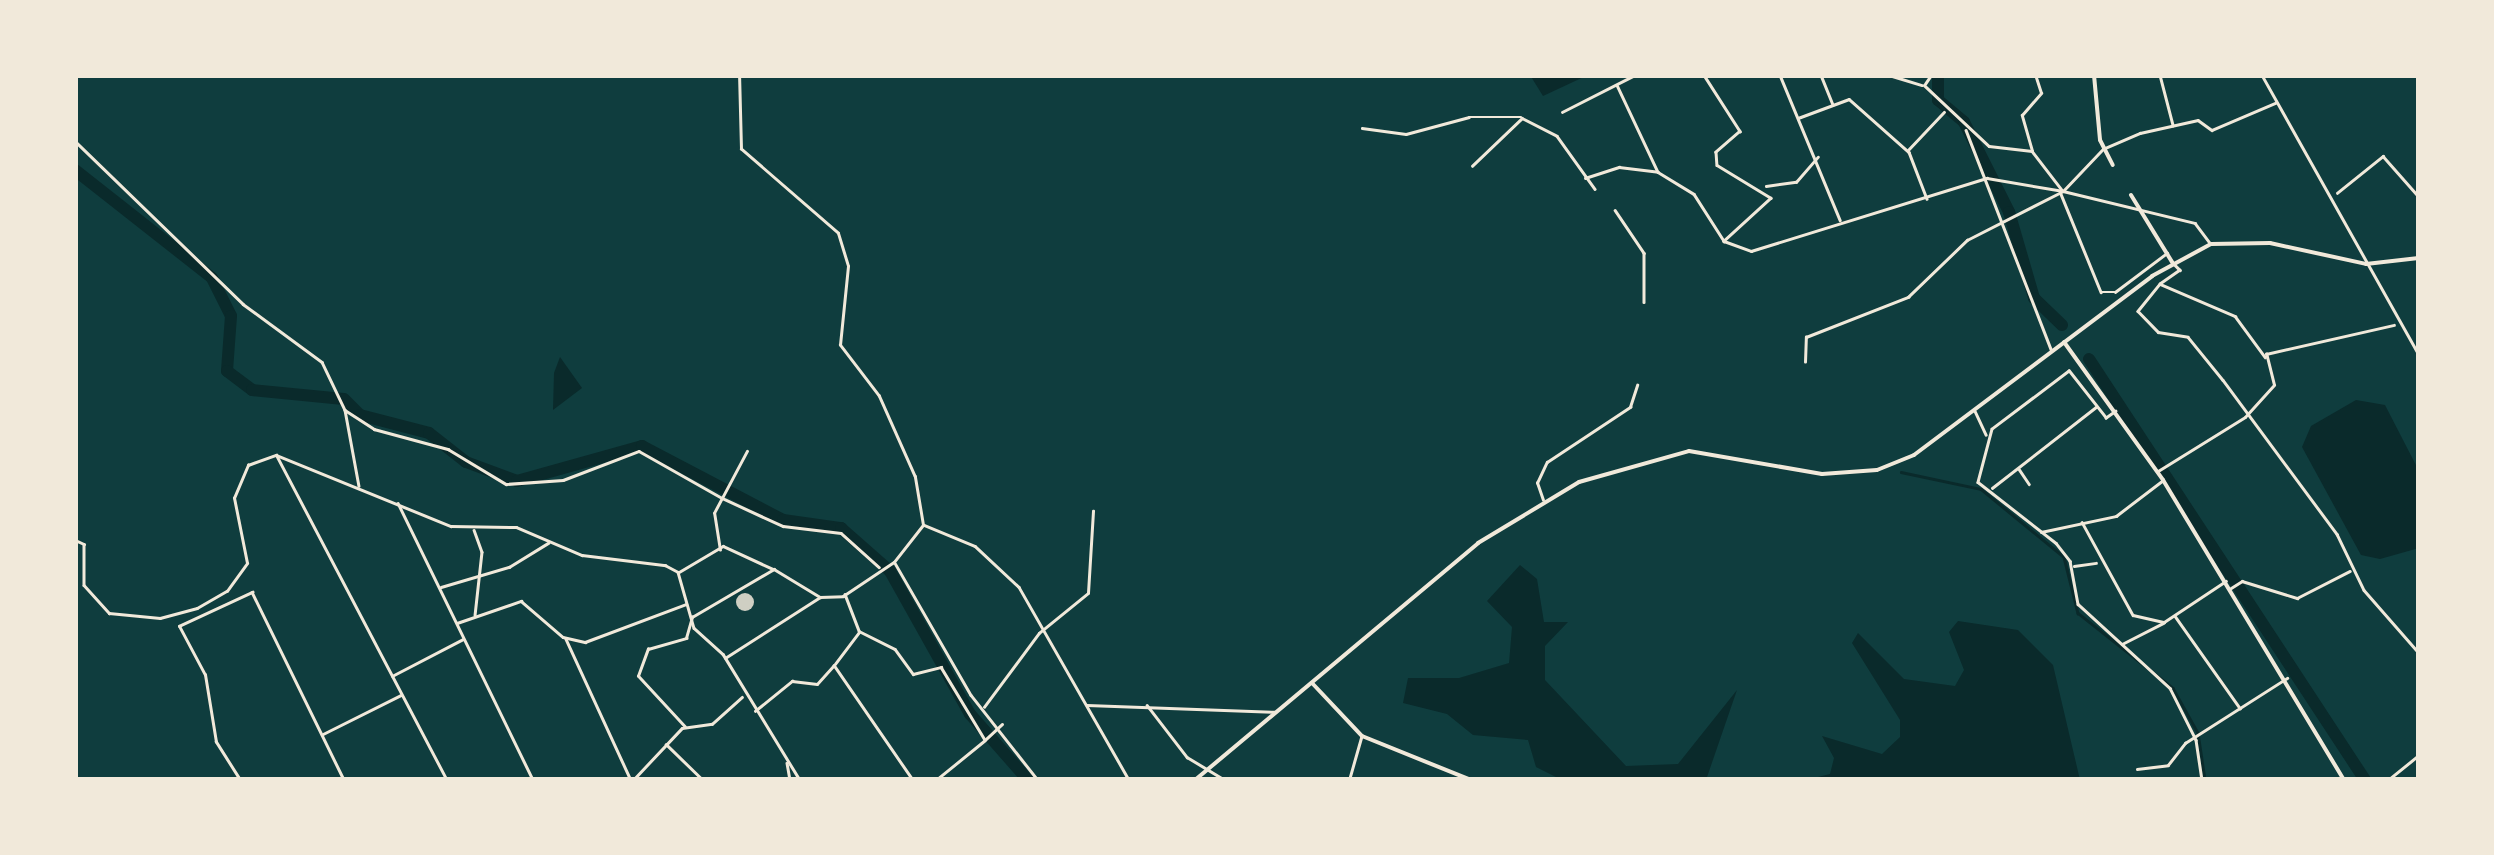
<!DOCTYPE html>
<html>
<head>
<meta charset="utf-8">
<style>
	body { margin:0 }
	#map { position:relative; width:2494px; height:855px; overflow:hidden; background:#0f3d3e; font-family:"Sofia Sans Condensed",sans-serif }
	div>[style] { position:absolute }
	[style*='--x'] { left:calc(var(--x)*1px); top:calc(var(--y)*1px); width:calc(var(--w)*1px); rotate:calc(var(--a)*1deg) }
	.water>* { inset:0; background:#0a2a2b }
	.stream>* { height:2.5px; margin:-1.25px; padding:0 1.25px; transform-origin:1.25px; border-radius:1.25px; background:#0a2a2b }
	.river>* { height:12px; margin:-6px; padding:0 6px; transform-origin:6px; border-radius:6px; background:#0a2a2b }
	.building>* { inset:0; background:#cfcfc3 }
	.round { border-radius:50% }
	.minor>* { height:2.5px; margin:-1.25px; padding:0 1.25px; transform-origin:1.25px; border-radius:1.25px; background:#f1e9da }
	.tertiary>* { height:4px; margin:-2px; padding:0 2px; transform-origin:2px; border-radius:2px; background:#f1e9da }
	.secondary>* { height:4px; margin:-2px; padding:0 2px; transform-origin:2px; border-radius:2px; background:#f1e9da }
	span { translate:-50% -50%; white-space:nowrap; text-align:center; line-height:1.15; -webkit-text-stroke:8px #f1e9da; paint-order:stroke }
	.frame { position:absolute; inset:0; border:78px solid #f1e9da; pointer-events:none }
</style>
</head>
<body>
<div id="map">
	<div class="water">
		<div style="clip-path:polygon(1530px 75px,1588px 75px,1543px 96px)"></div>
		<div style="clip-path:polygon(560px 357px,582px 388px,553px 410px,554px 373px)"></div>
		<div style="clip-path:polygon(2356px 400px,2385px 405px,2419px 471px,2419px 548px,2380px 559px,2361px 555px,2302px 447px,2311px 426px)"></div>
		<div style="clip-path:polygon(1520px 565px,1537px 579px,1544px 622px,1568px 622px,1545px 646px,1545px 680px,1626px 766px,1678px 764px,1737px 690px,1706px 780px,1560px 779px,1536px 767px,1528px 740px,1473px 735px,1447px 714px,1403px 703px,1408px 678px,1459px 678px,1509px 663px,1512px 627px,1487px 601px)"></div>
		<div style="clip-path:polygon(1958px 621px,2018px 630px,2053px 665px,2080px 780px,1806px 780px,1830px 774px,1834px 758px,1822px 736px,1882px 754px,1900px 737px,1900px 720px,1852px 643px,1858px 633px,1904px 679px,1955px 686px,1964px 670px,1949px 632px)"></div>
	</div>
	<div class="stream">
		<div style="--x:1901;--y:472;--w:82;--a:12"></div>
		<div style="--x:1981;--y:489;--w:107;--a:39.3"></div>
		<div style="--x:2064;--y:557;--w:58;--a:76"></div>
		<div style="--x:2078;--y:613;--w:121;--a:38.3"></div>
		<div style="--x:2173;--y:688;--w:51;--a:60.9"></div>
		<div style="--x:2198;--y:733;--w:48;--a:81.5"></div>
	</div>
	<div class="river">
		<div style="--x:1938;--y:75;--w:25;--a:90"></div>
		<div style="--x:1938;--y:100;--w:34;--a:40"></div>
		<div style="--x:1964;--y:122;--w:101;--a:63.4"></div>
		<div style="--x:2009;--y:212;--w:90;--a:73.8"></div>
		<div style="--x:2034;--y:298;--w:39;--a:44"></div>
		<div style="--x:75;--y:170;--w:174;--a:38.2"></div>
		<div style="--x:212;--y:278;--w:42;--a:63.4"></div>
		<div style="--x:231;--y:316;--w:55;--a:94.2"></div>
		<div style="--x:227;--y:371;--w:31;--a:37"></div>
		<div style="--x:252;--y:390;--w:92;--a:5.6"></div>
		<div style="--x:344;--y:399;--w:23;--a:45"></div>
		<div style="--x:360;--y:415;--w:71;--a:14.6"></div>
		<div style="--x:429;--y:433;--w:47;--a:38.1"></div>
		<div style="--x:466;--y:462;--w:54;--a:20.4"></div>
		<div style="--x:517;--y:481;--w:130;--a:-15.6"></div>
		<div style="--x:642;--y:446;--w:159;--a:27.7"></div>
		<div style="--x:783;--y:520;--w:59;--a:7.9"></div>
		<div style="--x:841;--y:528;--w:65;--a:41.3"></div>
		<div style="--x:890;--y:571;--w:164;--a:60.8"></div>
		<div style="--x:970;--y:714;--w:88;--a:48.7"></div>
		<div style="--x:2089;--y:359;--w:503;--a:56.75"></div>
	</div>
	<div class="building">
		<div class="round" style="left:736px;top:593px;width:18px;height:18px"></div>
	</div>
	<div class="minor">
		<div style="--x:1704;--y:75;--w:67;--a:57.3"></div>
		<div style="--x:1740;--y:131;--w:32;--a:139"></div>
		<div style="--x:1716;--y:152;--w:13;--a:86"></div>
		<div style="--x:1717;--y:165;--w:63;--a:31.4"></div>
		<div style="--x:1771;--y:198;--w:64;--a:137.5"></div>
		<div style="--x:1780;--y:75;--w:157;--a:67.5"></div>
		<div style="--x:1821;--y:75;--w:32;--a:68"></div>
		<div style="--x:1889;--y:75;--w:34;--a:17"></div>
		<div style="--x:2160;--y:75;--w:52;--a:75.4"></div>
		<div style="--x:2262;--y:75;--w:321;--a:60.7"></div>
		<div style="--x:1925;--y:84;--w:11;--a:-56"></div>
		<div style="--x:1617;--y:85;--w:96;--a:64.8"></div>
		<div style="--x:1924;--y:85;--w:89;--a:43.2"></div>
		<div style="--x:1989;--y:146;--w:43;--a:6.6"></div>
		<div style="--x:2032;--y:151;--w:49;--a:52.4"></div>
		<div style="--x:1562;--y:112;--w:82;--a:-26.9"></div>
		<div style="--x:1798;--y:118;--w:54;--a:-20.4"></div>
		<div style="--x:1849;--y:99;--w:80;--a:41.5"></div>
		<div style="--x:1909;--y:152;--w:50;--a:69"></div>
		<div style="--x:1362;--y:128;--w:44;--a:7.8"></div>
		<div style="--x:1406;--y:134;--w:65;--a:-15.1"></div>
		<div style="--x:1469;--y:117;--w:52;--a:0"></div>
		<div style="--x:1966;--y:130;--w:235;--a:68.8"></div>
		<div style="--x:75;--y:141;--w:234;--a:44.1"></div>
		<div style="--x:243;--y:304;--w:98;--a:36.3"></div>
		<div style="--x:322;--y:362;--w:53;--a:64.4"></div>
		<div style="--x:345;--y:410;--w:77;--a:79.6"></div>
		<div style="--x:1908;--y:150;--w:52;--a:-46.5"></div>
		<div style="--x:2032;--y:151;--w:37;--a:-106"></div>
		<div style="--x:2022;--y:115;--w:29;--a:-49"></div>
		<div style="--x:2041;--y:93;--w:19;--a:-108"></div>
		<div style="--x:1472;--y:166;--w:69;--a:-43.8"></div>
		<div style="--x:1522;--y:118;--w:39;--a:27"></div>
		<div style="--x:1557;--y:136;--w:65;--a:54.4"></div>
		<div style="--x:1585;--y:178;--w:36;--a:-18"></div>
		<div style="--x:1619;--y:167;--w:39;--a:7"></div>
		<div style="--x:1658;--y:172;--w:42;--a:31.4"></div>
		<div style="--x:1694;--y:194;--w:56;--a:57.4"></div>
		<div style="--x:1724;--y:241;--w:29;--a:20"></div>
		<div style="--x:1751;--y:251;--w:247;--a:-17.2"></div>
		<div style="--x:1987;--y:178;--w:77;--a:9.7"></div>
		<div style="--x:2063;--y:191;--w:58;--a:-46.4"></div>
		<div style="--x:2103;--y:149;--w:40;--a:-23.4"></div>
		<div style="--x:2140;--y:133;--w:59;--a:-12.6"></div>
		<div style="--x:2198;--y:120;--w:17;--a:36"></div>
		<div style="--x:2212;--y:130;--w:69;--a:-23.2"></div>
		<div style="--x:1766;--y:186;--w:30;--a:-8"></div>
		<div style="--x:1796;--y:182;--w:33;--a:-49"></div>
		<div style="--x:2337;--y:193;--w:59;--a:-38.8"></div>
		<div style="--x:2383;--y:156;--w:55;--a:48.7"></div>
		<div style="--x:2061;--y:194;--w:106;--a:67.8"></div>
		<div style="--x:2101;--y:292;--w:14;--a:0"></div>
		<div style="--x:2115;--y:292;--w:65;--a:-36.9"></div>
		<div style="--x:1615;--y:210;--w:52;--a:56"></div>
		<div style="--x:1644;--y:253;--w:49;--a:90"></div>
		<div style="--x:2173;--y:263;--w:10;--a:45"></div>
		<div style="--x:2180;--y:270;--w:24;--a:145"></div>
		<div style="--x:2160;--y:284;--w:82;--a:23.1"></div>
		<div style="--x:2235;--y:316;--w:51;--a:53.8"></div>
		<div style="--x:2160;--y:284;--w:35;--a:129"></div>
		<div style="--x:2138;--y:311;--w:29;--a:46"></div>
		<div style="--x:2158;--y:332;--w:30;--a:9"></div>
		<div style="--x:2188;--y:337;--w:55;--a:50.9"></div>
		<div style="--x:2223;--y:380;--w:192;--a:53.5"></div>
		<div style="--x:2337;--y:534;--w:62;--a:64.3"></div>
		<div style="--x:2364;--y:590;--w:84;--a:48.9"></div>
		<div style="--x:1805;--y:362;--w:25;--a:-88"></div>
		<div style="--x:1806;--y:337;--w:110;--a:-21.4"></div>
		<div style="--x:1908;--y:297;--w:82;--a:-44"></div>
		<div style="--x:1967;--y:240;--w:108;--a:-27"></div>
		<div style="--x:2063;--y:191;--w:136;--a:13.6"></div>
		<div style="--x:2195;--y:223;--w:26;--a:53"></div>
		<div style="--x:345;--y:410;--w:35;--a:33"></div>
		<div style="--x:374;--y:429;--w:77;--a:15.1"></div>
		<div style="--x:448;--y:449;--w:68;--a:31.1"></div>
		<div style="--x:506;--y:484;--w:57;--a:-4"></div>
		<div style="--x:563;--y:480;--w:81;--a:-20.9"></div>
		<div style="--x:639;--y:451;--w:95;--a:29.5"></div>
		<div style="--x:722;--y:498;--w:53;--a:-62"></div>
		<div style="--x:1975;--y:411;--w:26;--a:65"></div>
		<div style="--x:2116;--y:411;--w:12;--a:145"></div>
		<div style="--x:2106;--y:418;--w:60;--a:-128.2"></div>
		<div style="--x:2069;--y:371;--w:96;--a:143"></div>
		<div style="--x:1992;--y:429;--w:55;--a:104.8"></div>
		<div style="--x:1978;--y:482;--w:99;--a:38"></div>
		<div style="--x:2056;--y:543;--w:23;--a:52"></div>
		<div style="--x:2070;--y:561;--w:44;--a:79.5"></div>
		<div style="--x:2078;--y:604;--w:125;--a:42.4"></div>
		<div style="--x:2170;--y:688;--w:58;--a:63.4"></div>
		<div style="--x:2196;--y:740;--w:40;--a:81.5"></div>
		<div style="--x:277;--y:456;--w:366;--a:62.3"></div>
		<div style="--x:2019;--y:469;--w:18;--a:56"></div>
		<div style="--x:2158;--y:471;--w:102;--a:-31.8"></div>
		<div style="--x:2245;--y:417;--w:43;--a:-47.8"></div>
		<div style="--x:2274;--y:385;--w:32;--a:-104"></div>
		<div style="--x:2266;--y:354;--w:131;--a:-12.8"></div>
		<div style="--x:1992;--y:488;--w:132;--a:-37.9"></div>
		<div style="--x:1543;--y:500;--w:18;--a:-109"></div>
		<div style="--x:1537;--y:483;--w:23;--a:-65"></div>
		<div style="--x:1547;--y:462;--w:100;--a:-33.5"></div>
		<div style="--x:1630;--y:407;--w:23;--a:-72"></div>
		<div style="--x:398;--y:503;--w:308;--a:64"></div>
		<div style="--x:2082;--y:522;--w:106;--a:61.3"></div>
		<div style="--x:2133;--y:615;--w:32;--a:13"></div>
		<div style="--x:2164;--y:622;--w:74;--a:-33.5"></div>
		<div style="--x:924;--y:525;--w:55;--a:22.4"></div>
		<div style="--x:975;--y:546;--w:60;--a:43"></div>
		<div style="--x:1019;--y:587;--w:222;--a:60.3"></div>
		<div style="--x:474;--y:530;--w:23;--a:70"></div>
		<div style="--x:482;--y:552;--w:63;--a:96.3"></div>
		<div style="--x:2041;--y:532;--w:77;--a:-12"></div>
		<div style="--x:2116;--y:516;--w:58;--a:-37.3"></div>
		<div style="--x:75;--y:540;--w:10;--a:24"></div>
		<div style="--x:84;--y:544;--w:41;--a:90"></div>
		<div style="--x:84;--y:585;--w:38;--a:48"></div>
		<div style="--x:109;--y:613;--w:51;--a:5.6"></div>
		<div style="--x:160;--y:618;--w:38;--a:-15"></div>
		<div style="--x:197;--y:608;--w:34;--a:-30"></div>
		<div style="--x:227;--y:591;--w:34;--a:-54"></div>
		<div style="--x:247;--y:563;--w:66;--a:-101.3"></div>
		<div style="--x:234;--y:498;--w:36;--a:-67"></div>
		<div style="--x:248;--y:465;--w:30;--a:-20"></div>
		<div style="--x:276;--y:455;--w:189;--a:22.1"></div>
		<div style="--x:451;--y:526;--w:65;--a:0.9"></div>
		<div style="--x:516;--y:527;--w:72;--a:23"></div>
		<div style="--x:582;--y:555;--w:84;--a:6.9"></div>
		<div style="--x:665;--y:565;--w:15;--a:28"></div>
		<div style="--x:678;--y:572;--w:58;--a:74.1"></div>
		<div style="--x:694;--y:628;--w:39;--a:42"></div>
		<div style="--x:723;--y:654;--w:148;--a:58.6"></div>
		<div style="--x:720;--y:550;--w:37;--a:-99"></div>
		<div style="--x:714;--y:513;--w:17;--a:-62"></div>
		<div style="--x:722;--y:498;--w:67;--a:24.7"></div>
		<div style="--x:783;--y:526;--w:58;--a:6.9"></div>
		<div style="--x:841;--y:533;--w:51;--a:41.8"></div>
		<div style="--x:895;--y:563;--w:152;--a:60.1"></div>
		<div style="--x:971;--y:695;--w:108;--a:51.8"></div>
		<div style="--x:2074;--y:566;--w:22;--a:-8"></div>
		<div style="--x:679;--y:572;--w:51;--a:-30.6"></div>
		<div style="--x:723;--y:546;--w:55;--a:24.7"></div>
		<div style="--x:441;--y:587;--w:71;--a:-16.4"></div>
		<div style="--x:509;--y:567;--w:46;--a:-31.6"></div>
		<div style="--x:2231;--y:588;--w:13;--a:-32"></div>
		<div style="--x:2242;--y:581;--w:58;--a:17.2"></div>
		<div style="--x:2297;--y:598;--w:59;--a:-27"></div>
		<div style="--x:2175;--y:616;--w:113;--a:54.8"></div>
		<div style="--x:457;--y:623;--w:68;--a:-19"></div>
		<div style="--x:521;--y:601;--w:55;--a:40.6"></div>
		<div style="--x:563;--y:637;--w:23;--a:13"></div>
		<div style="--x:585;--y:642;--w:108;--a:-20.6"></div>
		<div style="--x:859;--y:631;--w:40;--a:26.6"></div>
		<div style="--x:895;--y:649;--w:31;--a:54"></div>
		<div style="--x:913;--y:674;--w:29;--a:-14"></div>
		<div style="--x:941;--y:667;--w:85;--a:58.9"></div>
		<div style="--x:985;--y:740;--w:23;--a:-43"></div>
		<div style="--x:566;--y:639;--w:155;--a:65.3"></div>
		<div style="--x:2122;--y:644;--w:46;--a:-27.1"></div>
		<div style="--x:725;--y:658;--w:112;--a:-32.6"></div>
		<div style="--x:835;--y:664;--w:40;--a:-53"></div>
		<div style="--x:859;--y:632;--w:40;--a:-111"></div>
		<div style="--x:392;--y:676;--w:80;--a:-27.5"></div>
		<div style="--x:1087;--y:705;--w:187;--a:2.1"></div>
		<div style="--x:1147;--y:705;--w:66;--a:52.4"></div>
		<div style="--x:1187;--y:757;--w:44;--a:31.2"></div>
		<div style="--x:984;--y:707;--w:92;--a:-53.4"></div>
		<div style="--x:1039;--y:633;--w:63;--a:-39.2"></div>
		<div style="--x:1088;--y:593;--w:82;--a:-86.5"></div>
		<div style="--x:755;--y:711;--w:48;--a:-39"></div>
		<div style="--x:792;--y:681;--w:25;--a:7"></div>
		<div style="--x:817;--y:684;--w:25;--a:-48"></div>
		<div style="--x:834;--y:665;--w:140;--a:55.5"></div>
		<div style="--x:685;--y:727;--w:69;--a:-132.7"></div>
		<div style="--x:638;--y:676;--w:29;--a:-70"></div>
		<div style="--x:648;--y:649;--w:40;--a:-16"></div>
		<div style="--x:686;--y:638;--w:22;--a:-74"></div>
		<div style="--x:692;--y:617;--w:95;--a:-30.3"></div>
		<div style="--x:774;--y:569;--w:54;--a:31.3"></div>
		<div style="--x:820;--y:597;--w:23;--a:-2"></div>
		<div style="--x:843;--y:596;--w:61;--a:-33.7"></div>
		<div style="--x:894;--y:562;--w:47;--a:-51.9"></div>
		<div style="--x:923;--y:525;--w:49;--a:-99.5"></div>
		<div style="--x:915;--y:477;--w:89;--a:-114"></div>
		<div style="--x:879;--y:396;--w:64;--a:-127.4"></div>
		<div style="--x:840;--y:345;--w:79;--a:-84.2"></div>
		<div style="--x:848;--y:266;--w:34;--a:-107"></div>
		<div style="--x:838;--y:233;--w:128;--a:-139.1"></div>
		<div style="--x:741;--y:149;--w:74;--a:-91.5"></div>
		<div style="--x:323;--y:734;--w:87;--a:-26.6"></div>
		<div style="--x:666;--y:744;--w:52;--a:44.2"></div>
		<div style="--x:787;--y:763;--w:17;--a:80"></div>
		<div style="--x:2137;--y:769;--w:31;--a:-7"></div>
		<div style="--x:2168;--y:765;--w:28;--a:-52"></div>
		<div style="--x:2185;--y:743;--w:121;--a:-32.5"></div>
		<div style="--x:240;--y:780;--w:45;--a:-122.3"></div>
		<div style="--x:216;--y:742;--w:68;--a:-99.3"></div>
		<div style="--x:205;--y:675;--w:55;--a:-118"></div>
		<div style="--x:179;--y:626;--w:81;--a:-25"></div>
		<div style="--x:252;--y:592;--w:209;--a:63.9"></div>
		<div style="--x:633;--y:780;--w:71;--a:-46.7"></div>
		<div style="--x:682;--y:728;--w:30;--a:-8"></div>
		<div style="--x:712;--y:724;--w:40;--a:-42"></div>
		<div style="--x:936;--y:780;--w:62;--a:-39.1"></div>
		<div style="--x:1349;--y:780;--w:44;--a:-74.1"></div>
		<div style="--x:2388;--y:780;--w:40;--a:-39"></div>
	</div>
	<div class="tertiary">
		<div style="--x:2094;--y:75;--w:65;--a:84.7"></div>
		<div style="--x:2100;--y:140;--w:28;--a:63"></div>
		<div style="--x:2131;--y:195;--w:79;--a:58.5"></div>
		<div style="--x:2064;--y:342;--w:170;--a:54.3"></div>
		<div style="--x:2163;--y:480;--w:350;--a:58.9"></div>
		<div style="--x:1312;--y:683;--w:73;--a:46.7"></div>
		<div style="--x:1362;--y:736;--w:118;--a:22"></div>
	</div>
	<div class="secondary">
		<div style="--x:1195;--y:780;--w:369;--a:-39.9"></div>
		<div style="--x:1478;--y:543;--w:118;--a:-31.1"></div>
		<div style="--x:1579;--y:482;--w:114;--a:-15.7"></div>
		<div style="--x:1689;--y:451;--w:135;--a:9.8"></div>
		<div style="--x:1822;--y:474;--w:55;--a:-4.2"></div>
		<div style="--x:1877;--y:470;--w:40;--a:-22"></div>
		<div style="--x:1914;--y:455;--w:298;--a:-36.9"></div>
		<div style="--x:2152;--y:276;--w:67;--a:-28.5"></div>
		<div style="--x:2211;--y:244;--w:59;--a:-1"></div>
		<div style="--x:2270;--y:243;--w:98;--a:12.3"></div>
		<div style="--x:2366;--y:264;--w:53;--a:-6.5"></div>
	</div>
	<div class="frame"></div>
</div>
</body>
</html>
